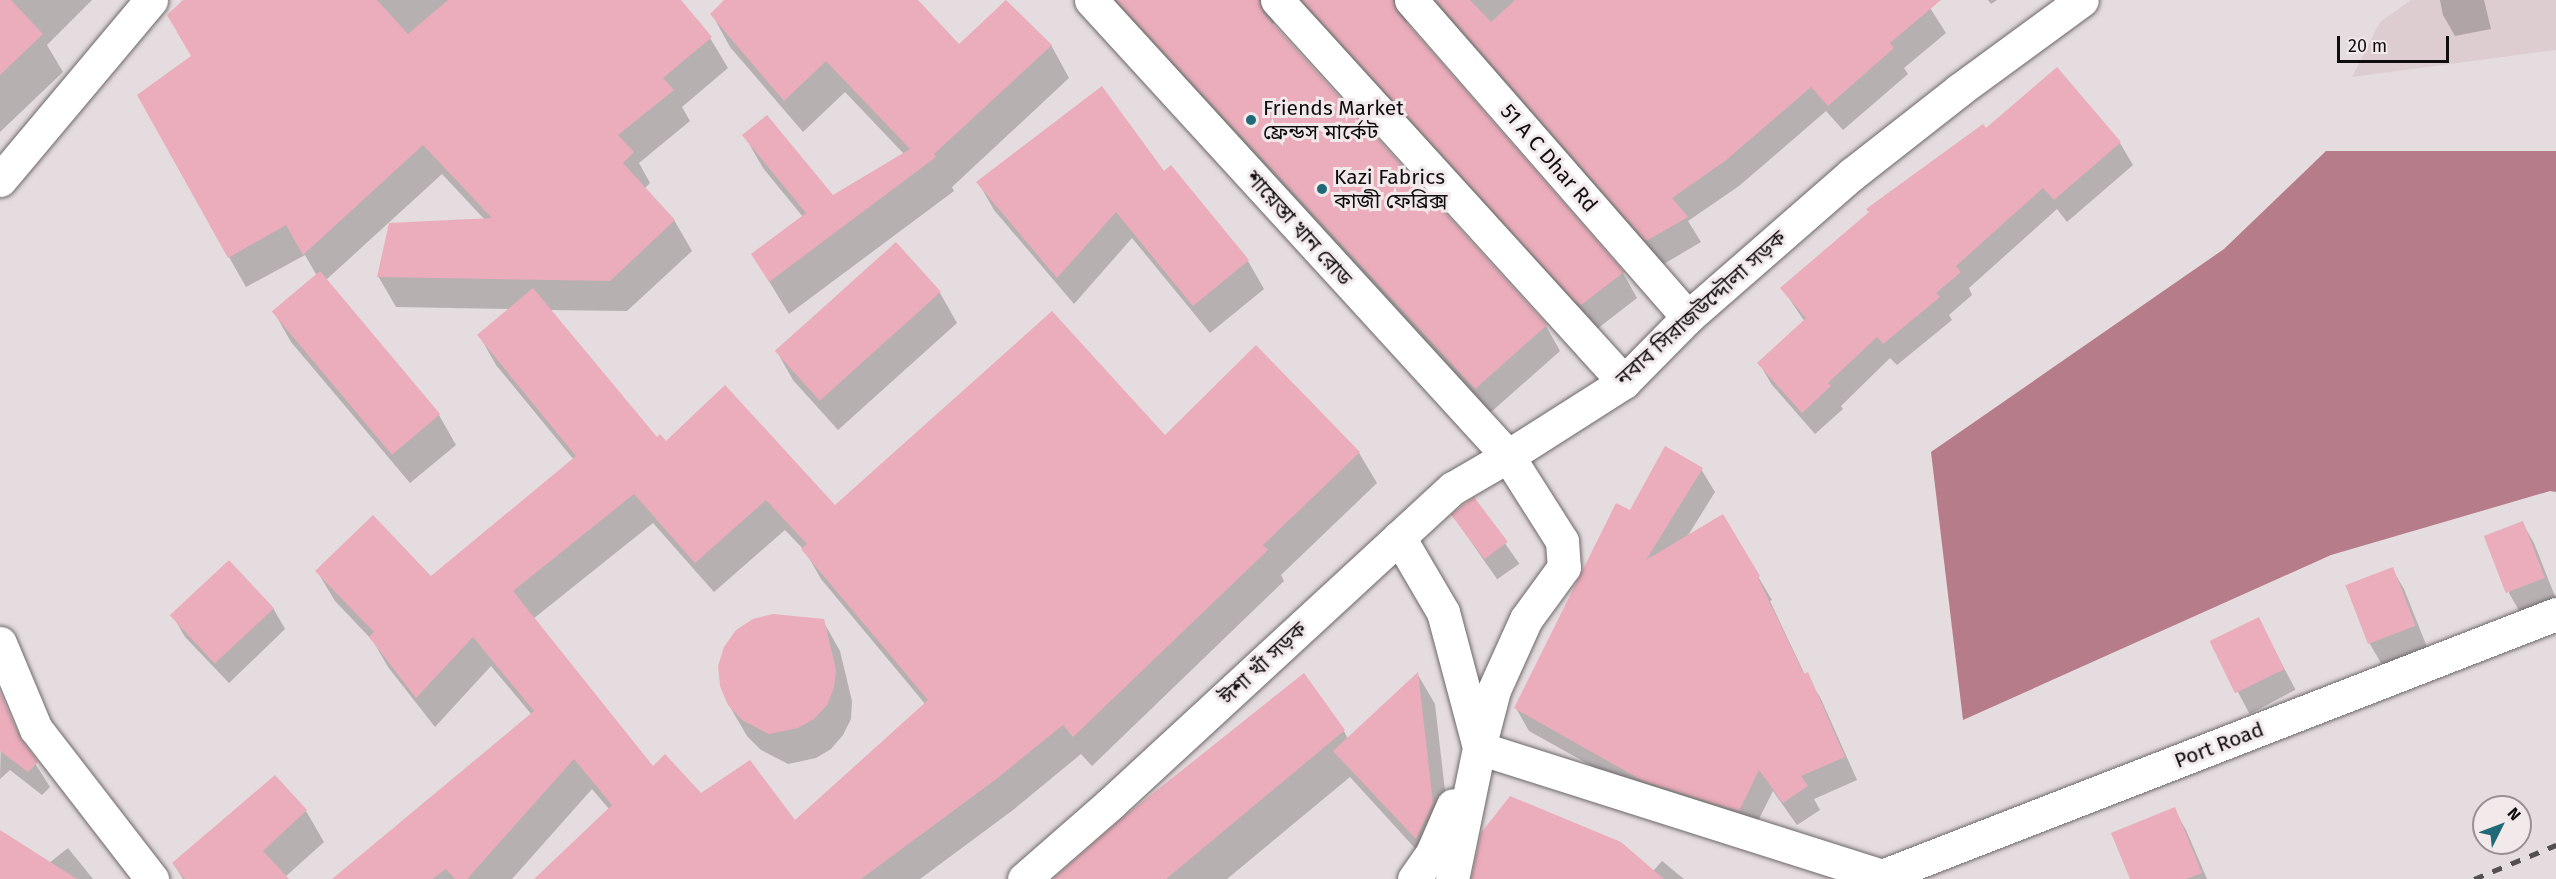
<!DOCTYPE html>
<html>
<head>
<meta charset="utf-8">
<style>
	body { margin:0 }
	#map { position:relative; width:2556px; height:879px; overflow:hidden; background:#e4dcde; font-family:"Fira Sans","Noto Sans Bengali",sans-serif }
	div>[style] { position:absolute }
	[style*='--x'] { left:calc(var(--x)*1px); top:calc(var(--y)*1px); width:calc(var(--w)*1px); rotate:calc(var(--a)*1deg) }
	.built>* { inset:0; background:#decdd0 }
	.water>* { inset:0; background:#b77c8a }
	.shadow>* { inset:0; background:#0003; transform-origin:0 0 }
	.building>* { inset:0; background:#ebadbb; transform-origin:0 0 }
	.roads { filter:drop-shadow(0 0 2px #6e6768) drop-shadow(0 0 2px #6e6768) }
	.minor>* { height:33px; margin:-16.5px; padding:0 16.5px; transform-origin:16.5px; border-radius:16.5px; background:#fff }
	.rail>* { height:4.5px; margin-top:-2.25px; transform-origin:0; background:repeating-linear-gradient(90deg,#544f51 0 10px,transparent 0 20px) }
	.dots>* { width:16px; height:16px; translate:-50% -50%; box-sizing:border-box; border:3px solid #f2e9eb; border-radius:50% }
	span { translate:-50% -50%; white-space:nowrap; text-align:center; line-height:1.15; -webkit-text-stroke:6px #f2e9eb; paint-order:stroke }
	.poi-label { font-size:21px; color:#100d0e }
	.left { translate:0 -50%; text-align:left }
	.street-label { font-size:21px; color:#100d0e }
	.north { position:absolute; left:2472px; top:795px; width:60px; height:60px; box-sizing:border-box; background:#f2e9eb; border:2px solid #989193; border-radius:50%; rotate:48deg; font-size:16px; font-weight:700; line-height:24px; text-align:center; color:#100d0e }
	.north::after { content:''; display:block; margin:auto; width:21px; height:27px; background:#216977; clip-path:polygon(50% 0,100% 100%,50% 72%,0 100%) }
	.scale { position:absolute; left:2337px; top:36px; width:112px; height:27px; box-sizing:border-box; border:3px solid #100d0e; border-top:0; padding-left:8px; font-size:18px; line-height:21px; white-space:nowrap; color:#100d0e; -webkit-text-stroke:4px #f2e9eb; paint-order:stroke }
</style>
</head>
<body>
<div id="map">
	<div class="built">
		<div style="clip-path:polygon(2411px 0,2556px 0,2556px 50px,2352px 77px,2380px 22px)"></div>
	</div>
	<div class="water">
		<div style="clip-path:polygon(2326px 151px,2556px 151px,2556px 492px,2550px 491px,2331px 555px,1963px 720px,1931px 452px,2224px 249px)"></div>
	</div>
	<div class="shadow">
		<div style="clip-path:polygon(0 0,92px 0,47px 45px,63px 72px,0 132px)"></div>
		<div style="clip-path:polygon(evenodd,185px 0,679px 0,710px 38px,728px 68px,682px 107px,690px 121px,639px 163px,650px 183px,645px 188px,674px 220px,692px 251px,627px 311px,549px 310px,657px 439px,665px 443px,835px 507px,1165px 437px,1256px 347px,1359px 453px,1377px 483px,1281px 575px,1284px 581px,1092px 766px,1081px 754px,1013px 810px,920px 879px,537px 879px,609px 809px,592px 789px,512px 879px,335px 879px,532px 715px,491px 666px,435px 727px,388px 667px,373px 641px,335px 601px,317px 571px,431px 578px,574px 460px,496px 365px,479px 335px,510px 309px,396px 307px,378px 276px,485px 220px,442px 174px,326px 280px,439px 415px,456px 445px,410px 483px,291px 342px,274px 312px,317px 276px,305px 255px,246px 287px,229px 257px,185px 0,653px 523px,714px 592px,785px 530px,805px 551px,821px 579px,926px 705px,795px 822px,701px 795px,652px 768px,533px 619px,653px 523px)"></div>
		<div style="clip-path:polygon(726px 0,916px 0,959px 46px,1005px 1px,1051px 45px,1069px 78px,952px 187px,954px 191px,789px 314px,753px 255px,803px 217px,763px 168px,744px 135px,833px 196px,904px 154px,845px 92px,803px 132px,730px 47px,712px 14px)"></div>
		<div style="clip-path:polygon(1100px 0,1925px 0,1946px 33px,1904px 68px,1908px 74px,1843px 130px,1826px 111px,1739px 186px,1688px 221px,1701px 242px,1662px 265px,1407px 20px,1407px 26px,1623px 273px,1637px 298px,1597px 329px,1279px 11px,1273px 25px,1546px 326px,1560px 351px,1490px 413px)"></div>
		<div style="clip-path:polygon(1988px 0,1997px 0,1991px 4px)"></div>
		<div style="clip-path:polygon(2440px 0,2484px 0,2491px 29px,2455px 36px,2443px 15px)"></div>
		<div style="clip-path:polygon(2061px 73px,2120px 143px,2133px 165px,2067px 222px,2057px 209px,1969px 288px,1972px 295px,1949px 315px,1952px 320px,1897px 365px,1890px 358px,1841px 406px,1843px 409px,1815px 434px,1772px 385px,1759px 363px,1805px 322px,1782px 288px)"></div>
		<div style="clip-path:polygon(1171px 167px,1248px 261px,1264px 289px,1210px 333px,1132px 238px,1074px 304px,994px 210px,978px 182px,1164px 173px)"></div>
		<div style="clip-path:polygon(896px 244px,940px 293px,957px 323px,838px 430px,793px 380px,776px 350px)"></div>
		<div style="clip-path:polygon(1701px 469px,1715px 492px,1687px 537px,1722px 516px,1772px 600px,1770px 601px,1805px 675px,1820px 697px,1857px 780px,1814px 799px,1820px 810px,1797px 825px,1773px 791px,1752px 833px,1658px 803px,1529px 731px,1516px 708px,1631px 512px)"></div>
		<div style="left:1474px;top:499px;width:79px;height:27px;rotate:55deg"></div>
		<div style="clip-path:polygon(2522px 522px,2534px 543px,2556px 599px,2521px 614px,2509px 593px)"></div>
		<div style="clip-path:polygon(2392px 569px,2404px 589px,2427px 647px,2382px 665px,2370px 644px,2347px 586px)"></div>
		<div style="clip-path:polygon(273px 608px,285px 629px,229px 683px,185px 637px,173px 616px)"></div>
		<div style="left:2258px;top:619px;width:80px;height:52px;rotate:62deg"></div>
		<div style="clip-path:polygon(823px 621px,840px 651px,852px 701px,851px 719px,843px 735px,831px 749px,816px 758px,788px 764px,761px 750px,747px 736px,729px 705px)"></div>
		<div style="clip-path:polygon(1418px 675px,1435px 704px,1450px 834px,1433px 868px,1350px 777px,1227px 879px,1055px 879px,1344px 731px,1348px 739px)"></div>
		<div style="clip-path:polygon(2px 700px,26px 749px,50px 787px,42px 795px,10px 770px,0 779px)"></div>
		<div style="clip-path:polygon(275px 777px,306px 811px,324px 842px,285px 877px,287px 879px,183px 879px,173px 863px)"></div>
		<div style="clip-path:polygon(2174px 809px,2186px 830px,2207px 879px,2132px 879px)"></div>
		<div style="clip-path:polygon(0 832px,49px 863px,68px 848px,93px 879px,0 879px)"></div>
		<div style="clip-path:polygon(1662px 861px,1684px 879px,1472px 879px,1653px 871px)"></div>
	</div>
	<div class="building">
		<div style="clip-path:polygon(0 0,11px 0,43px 34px,0 75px)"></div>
		<div style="clip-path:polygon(183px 0,377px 0,408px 34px,448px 0,681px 0,712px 37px,663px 78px,674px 90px,618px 135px,634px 152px,623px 163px,675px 220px,610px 281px,377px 277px,389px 223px,492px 218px,423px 145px,303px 255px,286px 225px,228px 258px,137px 95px,191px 56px,167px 15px)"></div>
		<div style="clip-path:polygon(724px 0,918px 0,959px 44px,1006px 0,1052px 45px,934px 154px,936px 157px,769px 282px,751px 254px,806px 213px,742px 135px,767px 115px,833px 195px,910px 149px,826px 61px,784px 101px,710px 14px)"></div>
		<div style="clip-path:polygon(1116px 0,1259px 0,1263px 13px,1547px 325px,1475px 389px)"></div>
		<div style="clip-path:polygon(1302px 0,1393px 0,1397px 12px,1624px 272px,1581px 305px,1575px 301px)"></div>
		<div style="clip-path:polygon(1436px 0,1470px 0,1491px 22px,1515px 0,1941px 0,1890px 43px,1894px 48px,1828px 106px,1811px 87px,1725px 161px,1672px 198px,1688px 217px,1646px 241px)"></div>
		<div style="clip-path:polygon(2057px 67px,2121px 142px,2054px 200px,2043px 188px,1956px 266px,1961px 272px,1936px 293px,1940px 297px,1883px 344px,1877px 337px,1828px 383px,1831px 386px,1802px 413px,1757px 363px,1806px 318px,1780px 288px,1869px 212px,1866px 209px,1983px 124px,1986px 128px)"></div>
		<div style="clip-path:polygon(1102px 86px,1164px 171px,1171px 165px,1249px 260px,1193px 306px,1116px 212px,1057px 278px,976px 182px)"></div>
		<div style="left:896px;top:242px;width:67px;height:163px;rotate:48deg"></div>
		<div style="left:320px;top:271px;width:187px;height:63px;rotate:50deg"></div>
		<div style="clip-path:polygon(evenodd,533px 288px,657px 437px,660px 434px,666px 441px,725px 385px,835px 505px,1052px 311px,1165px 435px,1256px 345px,1360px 452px,1263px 545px,1268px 550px,1073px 737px,1063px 725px,995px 780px,861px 879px,534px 879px,612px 805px,574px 759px,467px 879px,455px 879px,446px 869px,432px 879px,332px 879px,534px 711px,473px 637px,416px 698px,369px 637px,374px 632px,315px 571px,373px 515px,431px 576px,576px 456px,477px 335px,533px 288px,634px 494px,695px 563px,766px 500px,807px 544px,801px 549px,928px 700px,795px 820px,750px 760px,701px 793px,665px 754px,653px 766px,513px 591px,634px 494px)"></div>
		<div style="clip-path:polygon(1665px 446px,1703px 468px,1646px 560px,1723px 514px,1760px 576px,1758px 578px,1804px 674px,1808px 672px,1845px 757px,1801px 776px,1808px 786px,1783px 803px,1759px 770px,1739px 811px,1643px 781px,1514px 708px,1616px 503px,1630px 510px)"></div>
		<div style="left:1474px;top:497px;width:56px;height:29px;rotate:53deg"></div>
		<div style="left:2523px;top:521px;width:61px;height:42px;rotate:69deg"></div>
		<div style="left:229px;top:560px;width:66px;height:81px;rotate:47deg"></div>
		<div style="left:2393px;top:567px;width:63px;height:51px;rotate:69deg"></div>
		<div style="clip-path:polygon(773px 614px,824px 619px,836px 670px,834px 688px,827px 705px,814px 719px,798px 728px,769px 734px,742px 720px,728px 705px,720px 686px,718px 666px,724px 647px,736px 630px,753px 619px)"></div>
		<div style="left:2259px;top:617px;width:58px;height:55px;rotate:64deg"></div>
		<div style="clip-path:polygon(1418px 672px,1433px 803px,1416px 839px,1333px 751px)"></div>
		<div style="clip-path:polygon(1304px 673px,1345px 730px,1166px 879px,1053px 879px,1122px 818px)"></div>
		<div style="clip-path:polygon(0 692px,19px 736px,38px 762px,28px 772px,0 751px)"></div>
		<div style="clip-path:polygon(275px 775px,307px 810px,263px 851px,289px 879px,185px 879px,172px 863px)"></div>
		<div style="clip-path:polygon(1510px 796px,1621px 842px,1664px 879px,1471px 879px,1481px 833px)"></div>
		<div style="clip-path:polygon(2175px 807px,2202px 873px,2186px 879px,2130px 879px,2111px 833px)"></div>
		<div style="clip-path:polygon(0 830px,77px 879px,0 879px)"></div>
	</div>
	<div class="roads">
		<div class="minor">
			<div style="--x:1091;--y:0;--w:618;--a:47.56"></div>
			<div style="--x:1508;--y:456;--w:101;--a:57.6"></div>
			<div style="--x:1562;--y:541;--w:26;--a:86"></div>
			<div style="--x:1564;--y:567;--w:64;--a:126.2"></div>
			<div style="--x:1526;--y:619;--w:78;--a:114.3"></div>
			<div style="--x:1494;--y:690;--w:60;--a:104.5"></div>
			<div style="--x:1479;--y:748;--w:134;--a:101.6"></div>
			<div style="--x:1277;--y:0;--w:516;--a:47.75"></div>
			<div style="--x:1411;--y:0;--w:421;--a:48.9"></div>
			<div style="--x:0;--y:180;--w:235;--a:-50"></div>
			<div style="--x:1399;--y:537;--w:87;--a:59.6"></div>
			<div style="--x:1443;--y:612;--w:140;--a:75.1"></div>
			<div style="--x:0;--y:643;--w:93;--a:67.3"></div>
			<div style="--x:36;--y:729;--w:190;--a:52.3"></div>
			<div style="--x:1479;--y:748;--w:423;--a:17.6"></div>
			<div style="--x:1882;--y:876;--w:723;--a:-21.24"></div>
			<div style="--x:1024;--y:879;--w:114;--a:-41.1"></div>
			<div style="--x:1110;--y:804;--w:466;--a:-42.7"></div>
			<div style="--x:1453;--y:488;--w:64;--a:-30.2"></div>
			<div style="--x:1508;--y:456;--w:138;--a:-32.5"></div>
			<div style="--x:1624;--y:382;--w:91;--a:-45.4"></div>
			<div style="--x:1688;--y:317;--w:218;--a:-41.1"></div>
			<div style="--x:1852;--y:174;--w:136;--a:-38.1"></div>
			<div style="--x:1959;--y:90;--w:152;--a:-36.2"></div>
			<div style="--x:1414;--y:879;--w:32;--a:-55"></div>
			<div style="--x:1432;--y:853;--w:52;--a:-66.4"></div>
		</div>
	</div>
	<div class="rail">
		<div style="--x:2474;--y:879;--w:89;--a:-22.5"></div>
	</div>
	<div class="dots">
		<div style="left:1251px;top:120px;background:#216977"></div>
		<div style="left:1322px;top:189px;background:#216977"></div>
	</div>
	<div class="poi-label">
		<span class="left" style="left:1263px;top:120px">Friends Market<br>ফ্রেন্ডস মার্কেট</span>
		<span class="left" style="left:1334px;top:189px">Kazi Fabrics<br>কাজী ফেব্রিক্স</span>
	</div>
	<div class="street-label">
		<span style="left:1549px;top:158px;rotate:49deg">51 A C Dhar Rd</span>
		<span style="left:1299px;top:228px;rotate:48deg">শায়েস্তা খান রোড</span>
		<span style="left:1701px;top:308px;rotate:-42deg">নবাব সিরাজউদ্দৌলা সড়ক</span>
		<span style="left:1263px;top:663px;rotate:-43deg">ঈশা খাঁ সড়ক</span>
		<span style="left:2219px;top:745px;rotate:-21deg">Port Road</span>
	</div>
	<div class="north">N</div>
	<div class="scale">20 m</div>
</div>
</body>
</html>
